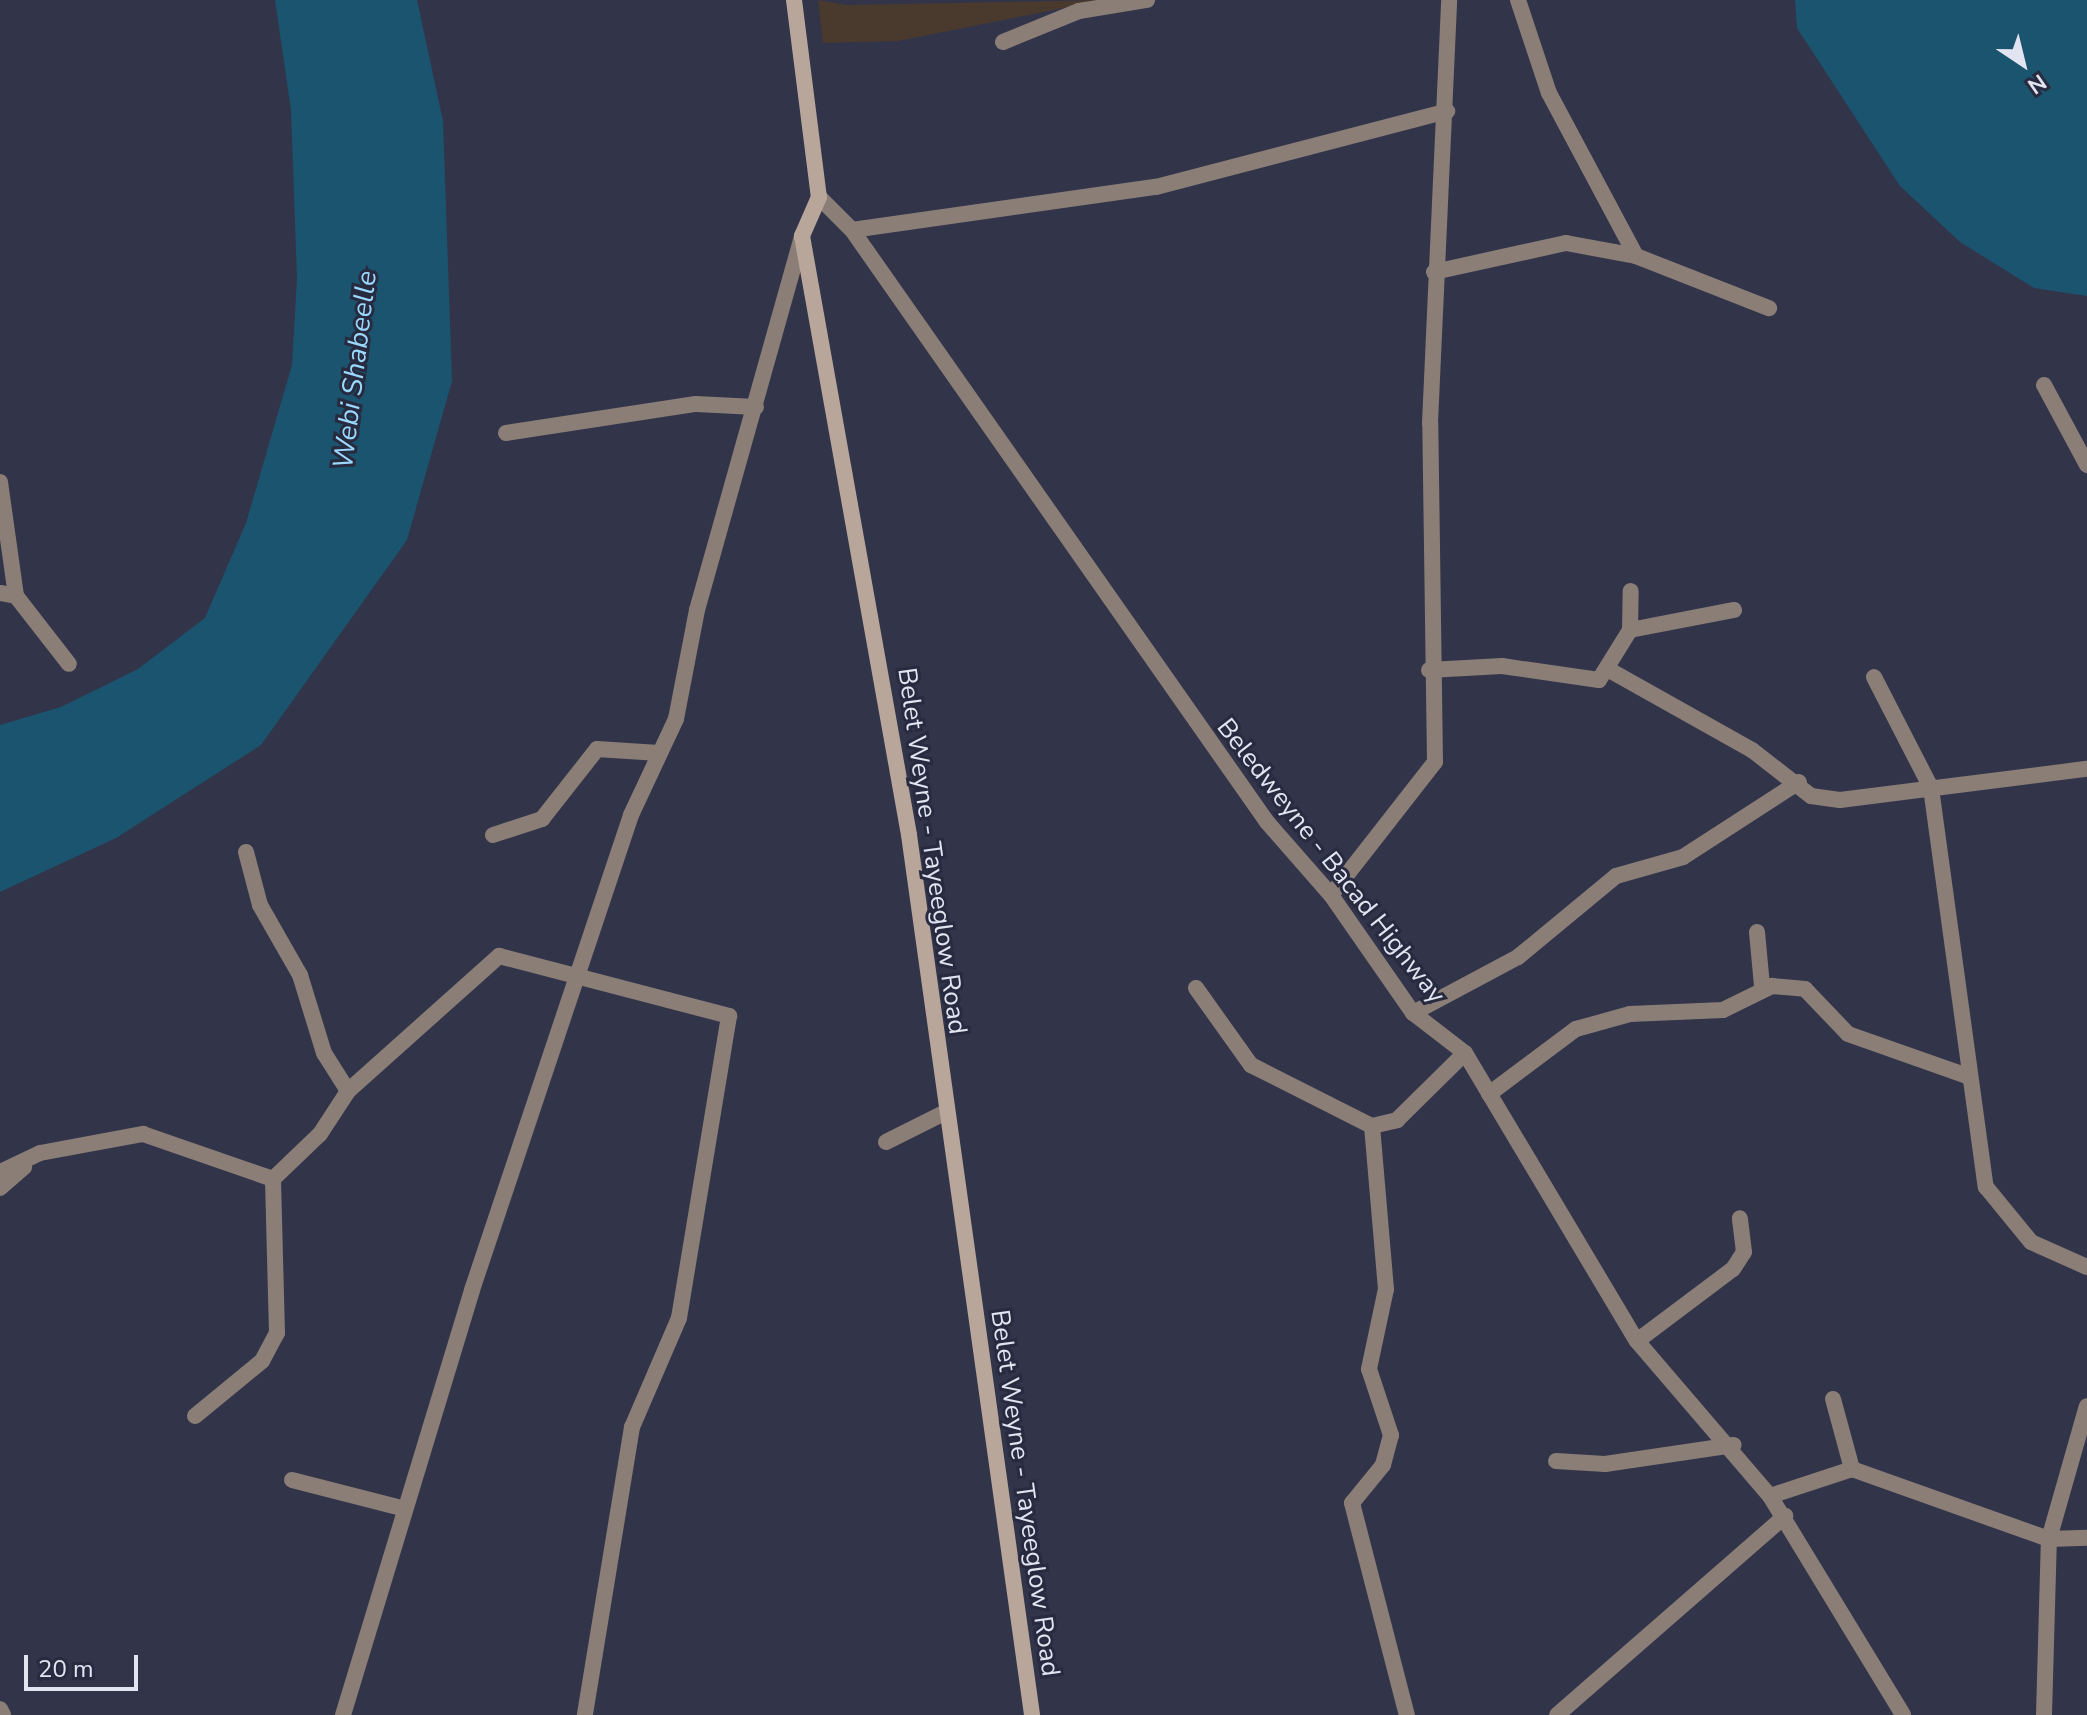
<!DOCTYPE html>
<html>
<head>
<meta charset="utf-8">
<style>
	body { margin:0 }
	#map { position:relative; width:2087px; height:1715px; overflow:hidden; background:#32344a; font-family:"Nunito Sans",sans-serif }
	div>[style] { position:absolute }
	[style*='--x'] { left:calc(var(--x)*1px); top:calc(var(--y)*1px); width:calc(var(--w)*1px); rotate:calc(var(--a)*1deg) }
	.medical>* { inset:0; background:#4a3a2e }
	.water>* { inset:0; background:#1b546f }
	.minor>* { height:16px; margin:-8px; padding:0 8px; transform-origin:8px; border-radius:8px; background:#8a7e77 }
	.tertiary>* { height:16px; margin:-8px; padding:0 8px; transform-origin:8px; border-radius:8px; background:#8a7e77 }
	.secondary>* { height:16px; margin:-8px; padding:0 8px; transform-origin:8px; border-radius:8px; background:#b8a69b }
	span { translate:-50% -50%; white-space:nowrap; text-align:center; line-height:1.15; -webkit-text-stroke:6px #282a3f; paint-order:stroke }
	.street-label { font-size:26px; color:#e2e4f2 }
	.water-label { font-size:28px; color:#99d9fe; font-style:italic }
	.north { position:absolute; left:1983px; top:24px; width:80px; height:80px; -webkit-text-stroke:6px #282a3f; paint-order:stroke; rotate:145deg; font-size:22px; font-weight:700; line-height:32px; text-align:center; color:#e2e4f2 }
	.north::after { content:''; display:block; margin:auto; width:28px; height:36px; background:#e2e4f2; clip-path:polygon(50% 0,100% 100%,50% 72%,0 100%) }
	.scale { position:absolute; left:24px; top:1655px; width:114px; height:36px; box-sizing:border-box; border:4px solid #e2e4f2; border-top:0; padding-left:10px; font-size:24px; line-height:28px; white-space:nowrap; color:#e2e4f2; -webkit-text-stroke:6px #282a3f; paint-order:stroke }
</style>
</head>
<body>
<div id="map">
	<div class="medical">
		<div style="clip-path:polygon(818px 0,846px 5px,1103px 0,898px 41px,823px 43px)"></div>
	</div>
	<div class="water">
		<div style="clip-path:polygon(275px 0,417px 0,443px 121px,452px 381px,407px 540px,261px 745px,116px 838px,0 892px,0 725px,61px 707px,138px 669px,205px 618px,246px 523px,292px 365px,297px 279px,291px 110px)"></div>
		<div style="clip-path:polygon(1795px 0,2087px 0,2087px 296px,2034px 288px,1960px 242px,1900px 186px,1797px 28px)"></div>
	</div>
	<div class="minor">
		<div style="--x:1518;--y:0;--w:98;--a:71.6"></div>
		<div style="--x:1549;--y:93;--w:185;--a:61.9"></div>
		<div style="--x:1003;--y:42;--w:82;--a:-22.2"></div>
		<div style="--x:1079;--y:11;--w:69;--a:-9.2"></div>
		<div style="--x:852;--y:230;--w:307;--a:-8.1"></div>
		<div style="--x:1156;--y:187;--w:301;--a:-14.6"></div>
		<div style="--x:1434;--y:272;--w:135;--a:-12.4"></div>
		<div style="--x:1566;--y:243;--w:71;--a:10.5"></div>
		<div style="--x:1636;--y:256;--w:143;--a:21.4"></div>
		<div style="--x:2044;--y:385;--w:91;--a:61.7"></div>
		<div style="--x:506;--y:433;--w:192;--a:-8.7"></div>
		<div style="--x:696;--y:404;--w:60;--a:2.9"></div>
		<div style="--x:0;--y:482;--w:115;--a:82"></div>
		<div style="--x:16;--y:596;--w:16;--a:-169"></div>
		<div style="--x:16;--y:596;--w:86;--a:52.1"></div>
		<div style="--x:1630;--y:630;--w:106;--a:-10.9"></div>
		<div style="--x:1429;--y:670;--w:73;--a:-3.1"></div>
		<div style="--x:1502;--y:666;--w:98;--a:8.2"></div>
		<div style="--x:1599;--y:680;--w:59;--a:-58.2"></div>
		<div style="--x:1630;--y:630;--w:39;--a:-89"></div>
		<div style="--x:1611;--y:671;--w:162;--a:29.3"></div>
		<div style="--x:1752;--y:750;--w:75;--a:37.9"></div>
		<div style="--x:1811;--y:796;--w:29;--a:8"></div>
		<div style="--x:1840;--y:800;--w:249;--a:-7.2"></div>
		<div style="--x:1874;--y:677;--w:125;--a:62.8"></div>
		<div style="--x:1931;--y:788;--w:403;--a:82.2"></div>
		<div style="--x:1986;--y:1187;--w:71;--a:50.7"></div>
		<div style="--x:2031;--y:1242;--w:61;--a:24.1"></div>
		<div style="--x:493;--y:835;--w:52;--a:-18.1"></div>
		<div style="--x:542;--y:819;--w:89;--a:-51.8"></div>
		<div style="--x:597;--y:749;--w:62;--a:3.7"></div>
		<div style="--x:246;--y:852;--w:55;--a:75.2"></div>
		<div style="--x:260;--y:905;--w:81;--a:60.3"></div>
		<div style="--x:300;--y:975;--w:82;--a:72.9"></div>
		<div style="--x:324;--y:1053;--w:45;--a:57.7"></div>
		<div style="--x:1331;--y:895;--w:169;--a:-52"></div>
		<div style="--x:1435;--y:762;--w:339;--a:-90.8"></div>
		<div style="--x:1430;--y:423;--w:423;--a:-87.4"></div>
		<div style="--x:1757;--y:932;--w:54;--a:84.7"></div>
		<div style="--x:1196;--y:988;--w:95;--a:54.5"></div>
		<div style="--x:1251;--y:1065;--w:136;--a:26.8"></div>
		<div style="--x:1372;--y:1126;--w:26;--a:-13"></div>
		<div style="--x:1397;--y:1120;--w:95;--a:-44.6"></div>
		<div style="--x:1413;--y:1013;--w:119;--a:-28.1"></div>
		<div style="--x:1518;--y:957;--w:127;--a:-39.6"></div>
		<div style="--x:1616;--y:876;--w:70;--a:-15.8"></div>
		<div style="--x:1683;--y:857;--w:138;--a:-32.9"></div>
		<div style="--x:1489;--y:1094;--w:109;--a:-36.8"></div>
		<div style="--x:1576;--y:1029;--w:56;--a:-15.5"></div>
		<div style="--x:1630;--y:1014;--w:93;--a:-2.5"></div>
		<div style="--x:1723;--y:1010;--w:55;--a:-26.1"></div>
		<div style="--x:1772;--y:986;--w:33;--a:5"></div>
		<div style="--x:1805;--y:989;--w:62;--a:46.3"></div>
		<div style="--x:1848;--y:1034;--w:126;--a:19.4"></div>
		<div style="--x:1372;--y:1126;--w:164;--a:85.1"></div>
		<div style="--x:1386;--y:1289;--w:82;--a:102"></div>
		<div style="--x:1369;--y:1369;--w:70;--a:71.6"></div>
		<div style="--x:1391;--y:1435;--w:31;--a:105"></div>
		<div style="--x:1383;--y:1465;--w:49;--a:129.2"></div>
		<div style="--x:1352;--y:1503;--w:219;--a:75.5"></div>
		<div style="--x:886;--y:1142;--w:67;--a:-26.6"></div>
		<div style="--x:0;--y:1172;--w:44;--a:-25.4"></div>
		<div style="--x:40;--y:1153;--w:105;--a:-10.5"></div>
		<div style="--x:143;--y:1134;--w:138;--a:19.1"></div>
		<div style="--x:273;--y:1179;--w:65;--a:-43.8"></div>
		<div style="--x:320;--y:1134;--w:51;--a:-56.9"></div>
		<div style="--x:348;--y:1091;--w:203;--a:-41.8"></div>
		<div style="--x:499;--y:956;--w:238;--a:14.6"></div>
		<div style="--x:729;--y:1016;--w:306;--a:99.4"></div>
		<div style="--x:679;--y:1318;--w:119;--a:113.3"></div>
		<div style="--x:632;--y:1427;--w:292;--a:99.3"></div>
		<div style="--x:0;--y:1188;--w:32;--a:-41"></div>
		<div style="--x:1637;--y:1341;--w:120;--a:-36.9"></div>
		<div style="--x:1733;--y:1269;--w:20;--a:-57"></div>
		<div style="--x:1744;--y:1252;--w:34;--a:-97"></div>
		<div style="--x:1833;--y:1399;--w:73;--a:74.8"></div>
		<div style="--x:195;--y:1416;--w:87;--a:-39.4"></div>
		<div style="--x:262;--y:1361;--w:32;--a:-62"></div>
		<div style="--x:277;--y:1333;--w:154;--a:-91.5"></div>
		<div style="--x:1556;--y:1461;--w:49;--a:3.5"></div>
		<div style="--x:1605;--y:1464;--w:130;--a:-8.4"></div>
		<div style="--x:292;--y:1480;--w:113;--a:14.4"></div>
		<div style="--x:1770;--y:1496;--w:86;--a:-18.2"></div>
		<div style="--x:1852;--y:1469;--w:209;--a:19.6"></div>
		<div style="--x:2049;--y:1539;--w:38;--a:-2"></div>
		<div style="--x:0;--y:1709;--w:7;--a:63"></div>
		<div style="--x:343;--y:1715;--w:444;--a:-73.1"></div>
		<div style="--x:472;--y:1290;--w:501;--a:-71.49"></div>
		<div style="--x:631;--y:815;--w:106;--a:-64.9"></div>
		<div style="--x:676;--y:719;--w:111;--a:-79.1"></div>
		<div style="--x:697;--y:610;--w:388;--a:-74.3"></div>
		<div style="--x:1557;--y:1715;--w:303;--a:-41.1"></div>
		<div style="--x:2044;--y:1715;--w:176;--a:-88.4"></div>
		<div style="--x:2049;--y:1539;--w:138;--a:-74.1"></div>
	</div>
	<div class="tertiary">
		<div style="--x:819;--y:197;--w:47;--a:45"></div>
		<div style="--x:852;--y:230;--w:723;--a:54.97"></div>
		<div style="--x:1267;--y:822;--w:97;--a:48.8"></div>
		<div style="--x:1331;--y:895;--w:144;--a:55.2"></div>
		<div style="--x:1413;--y:1013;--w:66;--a:37.6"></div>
		<div style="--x:1465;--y:1053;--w:335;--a:59.2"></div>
		<div style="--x:1637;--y:1341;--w:204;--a:49.4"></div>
		<div style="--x:1770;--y:1496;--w:256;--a:58.7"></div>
	</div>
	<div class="secondary">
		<div style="--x:794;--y:0;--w:199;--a:82.8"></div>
		<div style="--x:819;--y:197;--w:43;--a:113.6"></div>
		<div style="--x:802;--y:236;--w:608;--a:79.87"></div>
		<div style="--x:909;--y:835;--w:889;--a:82.04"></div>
	</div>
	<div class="street-label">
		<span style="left:932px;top:851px;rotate:82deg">Belet Weyne - Tayeeglow Road</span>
		<span style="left:1331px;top:861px;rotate:52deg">Beledweyne - Bacad Highway</span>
		<span style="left:1025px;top:1493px;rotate:82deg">Belet Weyne - Tayeeglow Road</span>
	</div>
	<div class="water-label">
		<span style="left:355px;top:370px;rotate:-83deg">Webi Shabeelle</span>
	</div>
	<div class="north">N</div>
	<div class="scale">20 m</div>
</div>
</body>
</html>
